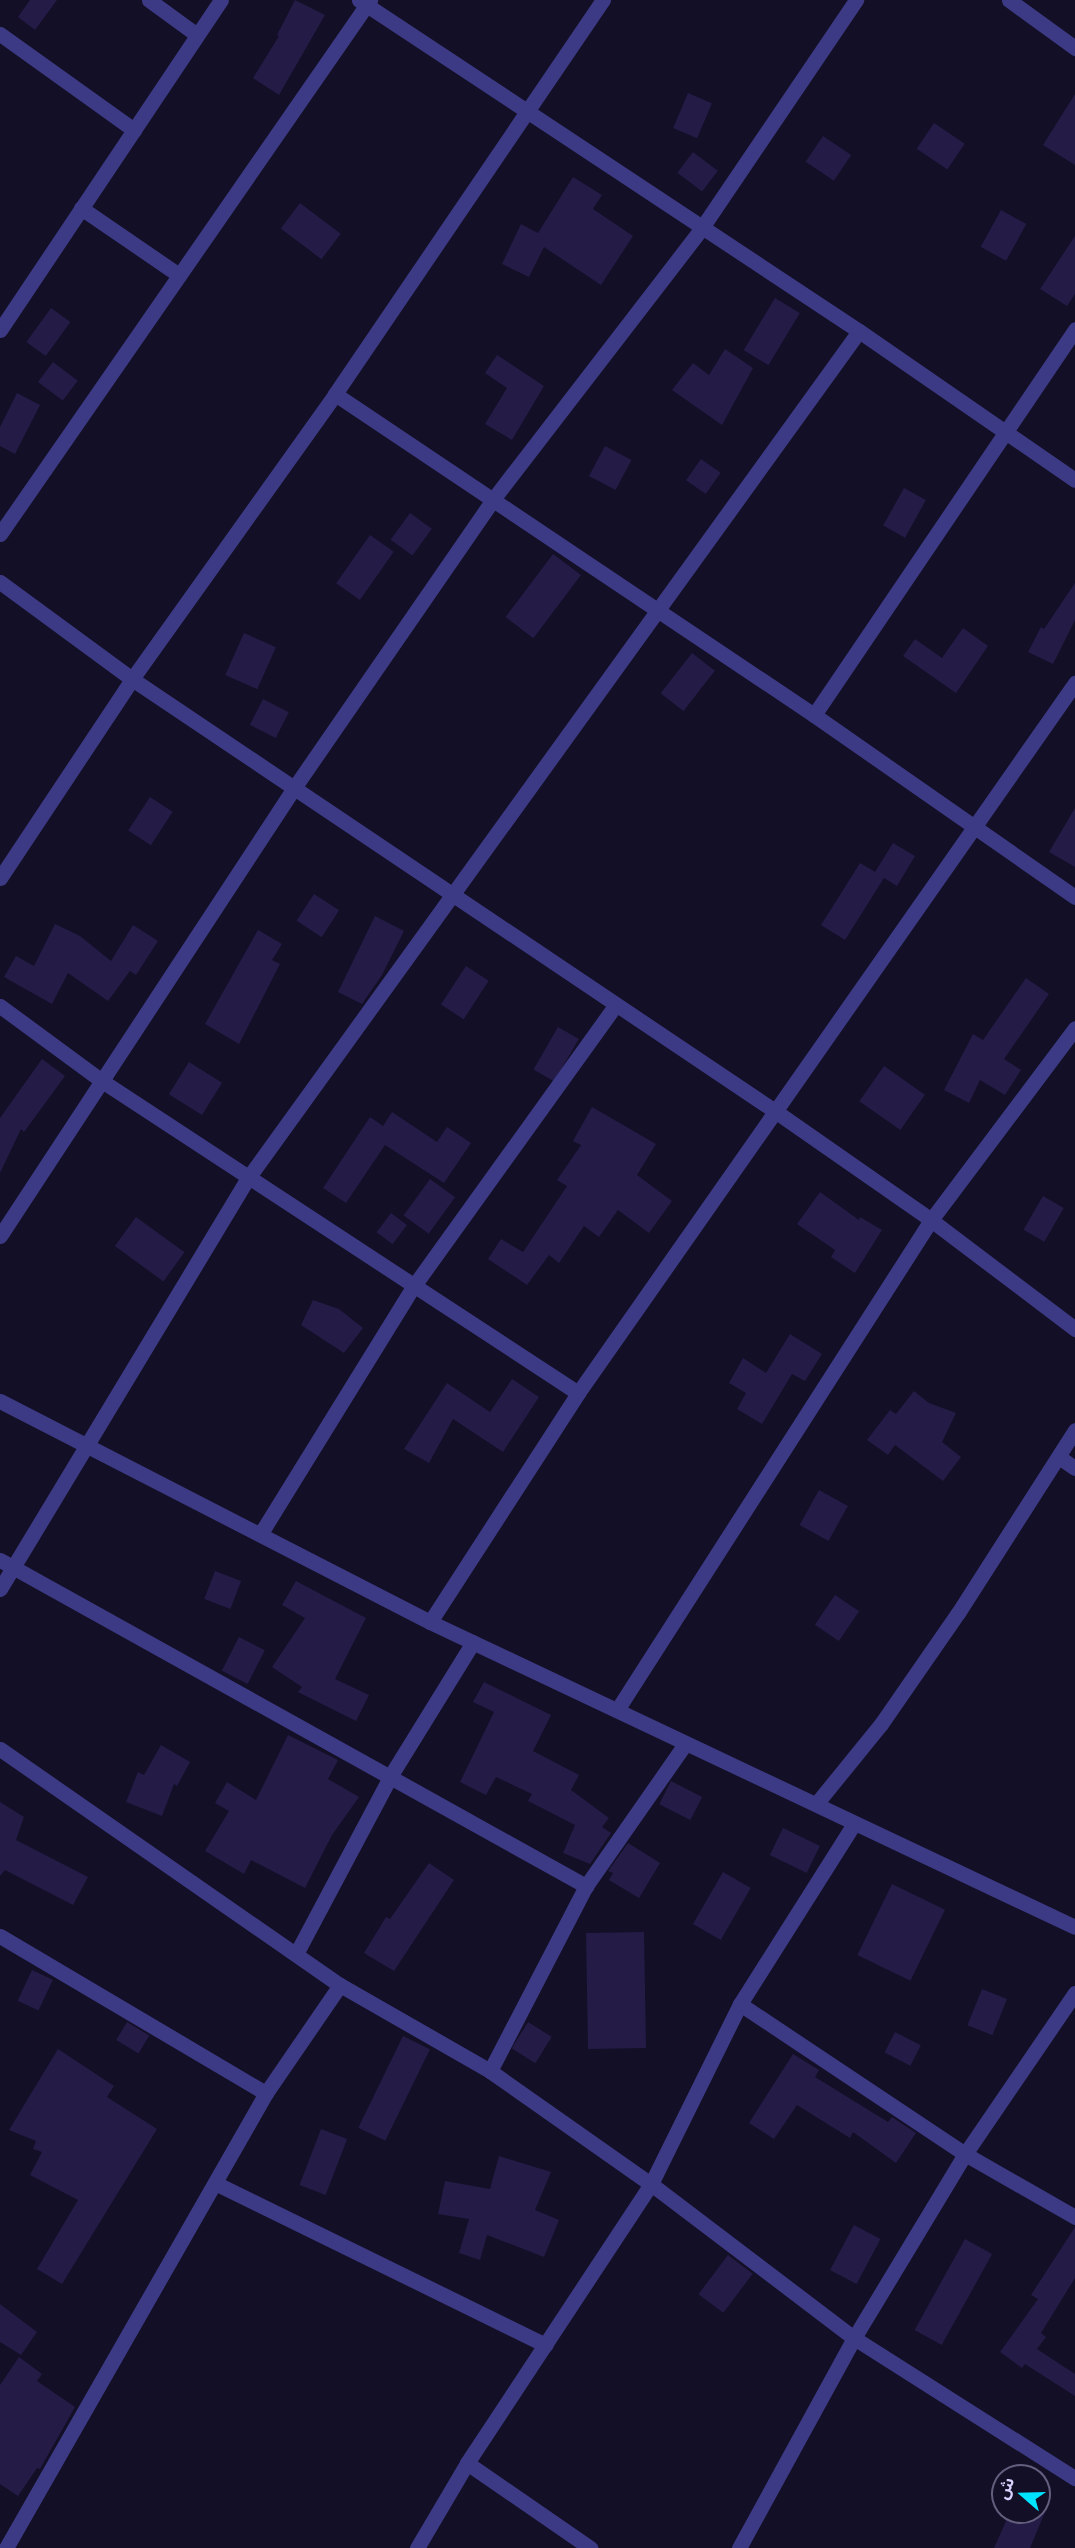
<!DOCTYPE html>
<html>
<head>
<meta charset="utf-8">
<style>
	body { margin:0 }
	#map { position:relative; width:1075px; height:2548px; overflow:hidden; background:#130f26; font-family:"Nunito Sans","Noto Sans Arabic",sans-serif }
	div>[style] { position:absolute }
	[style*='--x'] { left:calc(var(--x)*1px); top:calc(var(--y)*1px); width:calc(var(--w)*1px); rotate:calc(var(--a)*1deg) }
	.building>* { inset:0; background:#241b47; transform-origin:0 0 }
	.minor>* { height:15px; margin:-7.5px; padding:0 7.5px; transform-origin:7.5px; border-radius:7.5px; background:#3d3a85 }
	span { translate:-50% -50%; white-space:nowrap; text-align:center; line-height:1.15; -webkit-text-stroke:4.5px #130f26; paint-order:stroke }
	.north { position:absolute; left:991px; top:2464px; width:60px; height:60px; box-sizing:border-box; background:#130f26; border:2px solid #625e7d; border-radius:50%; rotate:290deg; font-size:16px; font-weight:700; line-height:24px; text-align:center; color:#d9d4ff }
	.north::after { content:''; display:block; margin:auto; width:21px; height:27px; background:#00e5ff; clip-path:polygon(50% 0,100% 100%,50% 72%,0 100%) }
</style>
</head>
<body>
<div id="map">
	<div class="building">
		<div style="clip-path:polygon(30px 0,57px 0,35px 30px,18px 17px)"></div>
		<div style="clip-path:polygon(295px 0,325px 15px,279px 95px,253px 78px,279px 36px,277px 35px)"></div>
		<div style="left:688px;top:93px;width:26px;height:38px;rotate:23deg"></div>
		<div style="clip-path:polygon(1075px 94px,1075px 165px,1043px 145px)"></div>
		<div style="left:934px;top:123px;width:37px;height:31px;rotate:34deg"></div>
		<div style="left:823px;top:136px;width:34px;height:31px;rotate:34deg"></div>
		<div style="left:693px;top:152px;width:31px;height:26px;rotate:37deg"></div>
		<div style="clip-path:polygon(573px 177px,602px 195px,593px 209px,633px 236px,601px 285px,544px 247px,529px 277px,502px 264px,521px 224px,538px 233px)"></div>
		<div style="left:300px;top:203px;width:51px;height:32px;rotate:37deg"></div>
		<div style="left:1001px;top:210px;width:29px;height:42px;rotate:29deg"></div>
		<div style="clip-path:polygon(1075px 236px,1075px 294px,1067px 306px,1040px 289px)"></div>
		<div style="left:775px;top:298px;width:29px;height:61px;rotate:31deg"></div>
		<div style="left:51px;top:308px;width:24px;height:42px;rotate:36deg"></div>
		<div style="clip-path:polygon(725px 349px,753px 368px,722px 425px,672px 390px,693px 363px,709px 375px)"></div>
		<div style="clip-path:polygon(497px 355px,544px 386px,512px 440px,485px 424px,507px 388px,485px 373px)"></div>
		<div style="left:53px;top:362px;width:31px;height:25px;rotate:37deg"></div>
		<div style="clip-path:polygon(17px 393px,40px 405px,15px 454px,0 446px,0 427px)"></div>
		<div style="left:605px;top:446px;width:30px;height:34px;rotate:28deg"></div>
		<div style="left:701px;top:459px;width:24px;height:26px;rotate:35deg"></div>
		<div style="left:904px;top:488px;width:25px;height:43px;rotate:29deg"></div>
		<div style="left:410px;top:513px;width:27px;height:33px;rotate:36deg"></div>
		<div style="left:370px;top:535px;width:29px;height:59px;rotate:35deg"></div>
		<div style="left:553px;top:554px;width:35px;height:79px;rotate:37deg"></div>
		<div style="clip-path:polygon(1075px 583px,1075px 620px,1053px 664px,1028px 652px,1041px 627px,1044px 629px)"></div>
		<div style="clip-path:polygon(963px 628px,988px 646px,956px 693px,903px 656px,915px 639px,942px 658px)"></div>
		<div style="left:244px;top:633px;width:35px;height:46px;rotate:24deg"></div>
		<div style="left:692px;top:653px;width:29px;height:51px;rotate:38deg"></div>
		<div style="left:263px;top:699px;width:29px;height:29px;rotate:27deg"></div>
		<div style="left:150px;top:797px;width:27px;height:40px;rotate:33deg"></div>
		<div style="clip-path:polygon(1075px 808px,1075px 867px,1049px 852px)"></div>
		<div style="clip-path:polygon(893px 843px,915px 856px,897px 886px,884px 878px,845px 940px,821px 925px,860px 863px,882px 876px,875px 872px)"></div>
		<div style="left:314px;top:894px;width:30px;height:32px;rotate:33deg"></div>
		<div style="clip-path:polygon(375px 916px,404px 931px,382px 975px,362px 1004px,338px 992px)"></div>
		<div style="clip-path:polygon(55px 924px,80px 936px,111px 961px,133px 925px,158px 941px,136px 975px,130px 971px,108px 1001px,68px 973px,52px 1004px,4px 977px,16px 956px,34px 966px)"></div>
		<div style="clip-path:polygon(258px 930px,282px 944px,272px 960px,280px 964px,239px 1044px,205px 1024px)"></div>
		<div style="left:466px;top:966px;width:27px;height:46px;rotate:33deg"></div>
		<div style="clip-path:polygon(1026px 978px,1049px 994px,1004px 1059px,1021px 1070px,1005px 1095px,980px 1080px,969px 1103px,944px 1090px,973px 1034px,983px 1040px)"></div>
		<div style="left:558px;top:1027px;width:24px;height:49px;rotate:30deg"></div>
		<div style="clip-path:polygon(42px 1059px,65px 1076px,24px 1132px,21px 1129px,0 1173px,0 1118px)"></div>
		<div style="left:189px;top:1062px;width:39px;height:38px;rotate:32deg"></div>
		<div style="left:884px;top:1066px;width:50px;height:43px;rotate:35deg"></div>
		<div style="clip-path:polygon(592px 1107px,656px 1144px,637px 1175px,672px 1201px,649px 1233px,618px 1210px,599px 1237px,584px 1226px,559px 1263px,549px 1255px,527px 1285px,488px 1259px,501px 1239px,523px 1252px,567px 1186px,557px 1180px,581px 1145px,573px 1141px)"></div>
		<div style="clip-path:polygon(392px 1112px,437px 1142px,447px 1127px,471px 1143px,444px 1183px,385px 1145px,346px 1203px,323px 1188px,370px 1117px,383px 1126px)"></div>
		<div style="left:430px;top:1179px;width:31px;height:45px;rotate:36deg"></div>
		<div style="clip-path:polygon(820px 1192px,859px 1220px,860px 1217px,882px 1230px,855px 1273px,831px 1257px,835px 1250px,797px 1224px)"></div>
		<div style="left:1043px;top:1196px;width:24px;height:39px;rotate:30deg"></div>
		<div style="left:391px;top:1213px;width:20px;height:24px;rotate:37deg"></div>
		<div style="left:136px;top:1217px;width:60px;height:36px;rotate:36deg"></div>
		<div style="clip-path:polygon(313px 1300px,339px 1309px,363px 1328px,344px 1353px,301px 1325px)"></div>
		<div style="clip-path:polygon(790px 1334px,822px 1354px,805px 1381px,792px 1374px,762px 1424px,737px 1409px,746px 1393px,729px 1383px,743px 1358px,766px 1373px)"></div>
		<div style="clip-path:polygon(512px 1379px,539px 1397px,503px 1452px,453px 1419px,429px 1463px,404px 1449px,447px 1383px,490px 1412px)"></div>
		<div style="clip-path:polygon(914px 1391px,929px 1403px,956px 1413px,942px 1442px,961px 1457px,943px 1481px,895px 1445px,888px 1455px,867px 1440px,890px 1410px,896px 1414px)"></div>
		<div style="left:819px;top:1490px;width:33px;height:40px;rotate:29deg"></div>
		<div style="left:215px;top:1571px;width:28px;height:30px;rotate:21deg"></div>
		<div style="clip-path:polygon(296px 1581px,366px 1618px,335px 1679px,369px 1695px,356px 1721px,298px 1692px,302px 1687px,272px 1667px,305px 1618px,282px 1605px)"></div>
		<div style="left:835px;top:1595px;width:29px;height:36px;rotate:34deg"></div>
		<div style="left:239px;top:1637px;width:29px;height:38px;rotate:27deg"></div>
		<div style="clip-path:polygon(484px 1682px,551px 1715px,533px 1751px,579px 1775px,571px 1790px,609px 1818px,602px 1827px,611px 1833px,590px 1864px,563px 1853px,575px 1825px,528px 1801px,532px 1794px,496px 1777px,486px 1795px,460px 1782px,494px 1712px,473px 1702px)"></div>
		<div style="clip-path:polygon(288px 1735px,338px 1760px,328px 1779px,359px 1797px,332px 1835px,305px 1888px,251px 1860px,244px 1874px,205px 1851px,229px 1811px,215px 1803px,227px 1782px,256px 1800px)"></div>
		<div style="clip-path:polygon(161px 1745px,190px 1762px,177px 1786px,174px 1784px,162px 1816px,126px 1802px,138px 1772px,144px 1775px)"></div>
		<div style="left:671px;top:1781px;width:35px;height:26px;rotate:27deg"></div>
		<div style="clip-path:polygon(0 1802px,24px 1817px,16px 1840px,88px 1877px,73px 1905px,5px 1870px,0 1876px)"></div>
		<div style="left:783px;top:1828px;width:41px;height:30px;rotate:26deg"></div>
		<div style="clip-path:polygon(628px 1843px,660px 1863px,639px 1898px,609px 1880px,613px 1873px,608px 1871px)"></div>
		<div style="clip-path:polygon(429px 1863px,454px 1880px,394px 1971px,364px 1953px,386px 1917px,390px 1919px)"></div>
		<div style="left:723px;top:1872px;width:32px;height:60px;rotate:30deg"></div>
		<div style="left:892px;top:1884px;width:59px;height:79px;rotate:26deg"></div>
		<div style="left:644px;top:1932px;width:116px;height:58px;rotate:89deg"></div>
		<div style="left:32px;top:1970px;width:23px;height:34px;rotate:25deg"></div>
		<div style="left:982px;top:1989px;width:27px;height:39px;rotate:22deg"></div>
		<div style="left:127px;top:2022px;width:26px;height:21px;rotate:31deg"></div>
		<div style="left:528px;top:2022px;width:28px;height:31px;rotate:32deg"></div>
		<div style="left:895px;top:2032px;width:29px;height:23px;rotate:27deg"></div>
		<div style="left:403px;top:2036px;width:30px;height:102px;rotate:26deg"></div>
		<div style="clip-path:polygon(58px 2049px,114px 2086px,107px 2097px,157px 2129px,62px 2284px,37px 2269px,78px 2200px,30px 2175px,42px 2152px,33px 2149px,36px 2141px,9px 2130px)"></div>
		<div style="clip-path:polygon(793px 2054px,819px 2070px,815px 2077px,888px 2122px,892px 2117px,916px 2133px,896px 2163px,853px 2132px,850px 2138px,797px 2105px,774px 2139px,749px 2123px)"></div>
		<div style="left:321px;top:2129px;width:28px;height:60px;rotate:21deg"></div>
		<div style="clip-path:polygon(499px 2156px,551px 2172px,535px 2210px,559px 2220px,544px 2257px,487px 2235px,480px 2260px,459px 2253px,469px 2219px,438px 2214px,445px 2181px,490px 2189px)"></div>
		<div style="left:854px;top:2225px;width:30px;height:51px;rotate:28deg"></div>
		<div style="clip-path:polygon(1075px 2227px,1075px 2278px,1041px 2333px,1046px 2337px,1037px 2349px,1075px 2374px,1075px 2396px,1025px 2364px,1022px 2368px,1000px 2352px,1038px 2299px,1031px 2295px)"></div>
		<div style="left:965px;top:2239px;width:31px;height:104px;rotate:29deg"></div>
		<div style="left:728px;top:2255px;width:31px;height:49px;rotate:37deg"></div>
		<div style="clip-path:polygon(0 2304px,37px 2332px,21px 2355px,0 2342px)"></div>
		<div style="clip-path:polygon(19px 2357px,42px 2374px,37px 2381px,75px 2407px,40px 2469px,37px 2468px,18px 2496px,0 2484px,0 2385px)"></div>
		<div style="clip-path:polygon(1010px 2512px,1045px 2512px,1030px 2548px,994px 2548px)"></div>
	</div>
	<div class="minor">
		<div style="--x:149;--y:0;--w:59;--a:36.1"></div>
		<div style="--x:359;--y:0;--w:600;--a:33.5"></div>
		<div style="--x:859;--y:331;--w:262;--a:34.6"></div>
		<div style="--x:1009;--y:0;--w:82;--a:36"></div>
		<div style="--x:0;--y:34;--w:165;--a:35.6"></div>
		<div style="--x:81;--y:208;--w:119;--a:34.4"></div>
		<div style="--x:0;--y:330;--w:397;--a:-56.2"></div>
		<div style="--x:335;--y:394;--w:577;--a:33.83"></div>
		<div style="--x:814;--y:715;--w:318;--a:34.9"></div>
		<div style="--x:0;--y:534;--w:650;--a:-55.28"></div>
		<div style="--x:0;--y:582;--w:164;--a:36.3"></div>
		<div style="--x:132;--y:679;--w:775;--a:33.9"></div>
		<div style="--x:775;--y:1111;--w:190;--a:34.9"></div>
		<div style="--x:931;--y:1220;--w:181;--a:37.1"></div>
		<div style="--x:814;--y:715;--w:466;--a:-55.9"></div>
		<div style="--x:0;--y:878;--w:239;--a:-56.4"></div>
		<div style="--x:132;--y:679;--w:350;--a:-54.5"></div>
		<div style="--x:335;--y:394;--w:477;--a:-55.8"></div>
		<div style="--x:0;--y:1006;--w:127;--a:36.3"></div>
		<div style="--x:102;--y:1081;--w:569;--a:33.24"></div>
		<div style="--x:0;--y:1236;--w:536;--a:-56.73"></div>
		<div style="--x:294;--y:788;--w:352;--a:-55.4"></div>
		<div style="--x:494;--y:498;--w:339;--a:-52.4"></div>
		<div style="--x:701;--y:229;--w:277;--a:-55.9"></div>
		<div style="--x:0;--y:1401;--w:483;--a:27.2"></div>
		<div style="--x:430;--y:1622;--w:713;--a:25.31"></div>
		<div style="--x:1059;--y:1457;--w:19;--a:35"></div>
		<div style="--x:261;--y:1533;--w:289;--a:-58.3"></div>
		<div style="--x:413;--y:1287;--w:347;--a:-54.3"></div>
		<div style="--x:0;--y:1560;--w:671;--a:29.09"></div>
		<div style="--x:0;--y:1589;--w:480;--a:-58.9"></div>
		<div style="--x:248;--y:1178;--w:1044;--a:-54.19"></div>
		<div style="--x:430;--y:1622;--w:273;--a:-57.1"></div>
		<div style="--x:578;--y:1393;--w:867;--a:-55.01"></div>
		<div style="--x:617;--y:1710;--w:582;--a:-57.35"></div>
		<div style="--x:931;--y:1220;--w:240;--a:-53.1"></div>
		<div style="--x:0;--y:1749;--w:414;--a:34.8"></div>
		<div style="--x:340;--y:1985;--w:173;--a:29.8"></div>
		<div style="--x:490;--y:2071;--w:197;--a:35.1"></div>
		<div style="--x:651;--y:2184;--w:255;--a:37.2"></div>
		<div style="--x:854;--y:2338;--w:262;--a:32.4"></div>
		<div style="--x:816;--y:1804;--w:103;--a:-50.9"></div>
		<div style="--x:881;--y:1724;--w:135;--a:-55.3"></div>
		<div style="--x:958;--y:1613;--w:217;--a:-57.4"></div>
		<div style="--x:0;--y:1936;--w:309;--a:30.6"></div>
		<div style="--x:296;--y:1954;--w:203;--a:-62"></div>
		<div style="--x:391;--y:1775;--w:156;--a:-58.3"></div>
		<div style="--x:740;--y:2004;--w:270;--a:33.7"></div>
		<div style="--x:965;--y:2154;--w:127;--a:29.8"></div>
		<div style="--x:490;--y:2071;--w:208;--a:-62.6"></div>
		<div style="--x:586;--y:1886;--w:173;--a:-55.1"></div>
		<div style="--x:215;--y:2183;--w:368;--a:26.1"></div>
		<div style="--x:467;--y:2463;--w:150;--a:34.6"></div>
		<div style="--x:6;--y:2548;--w:524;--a:-60.26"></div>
		<div style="--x:266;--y:2093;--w:131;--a:-55.6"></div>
		<div style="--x:417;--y:2548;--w:99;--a:-59.5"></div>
		<div style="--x:467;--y:2463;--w:334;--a:-56.6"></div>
		<div style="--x:651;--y:2184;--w:201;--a:-63.7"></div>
		<div style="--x:740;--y:2004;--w:213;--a:-57.7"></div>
		<div style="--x:739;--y:2548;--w:239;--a:-61.3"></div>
		<div style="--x:854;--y:2338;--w:215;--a:-58.9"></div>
		<div style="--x:965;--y:2154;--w:195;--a:-55.7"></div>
	</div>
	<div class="north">ش</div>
</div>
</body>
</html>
